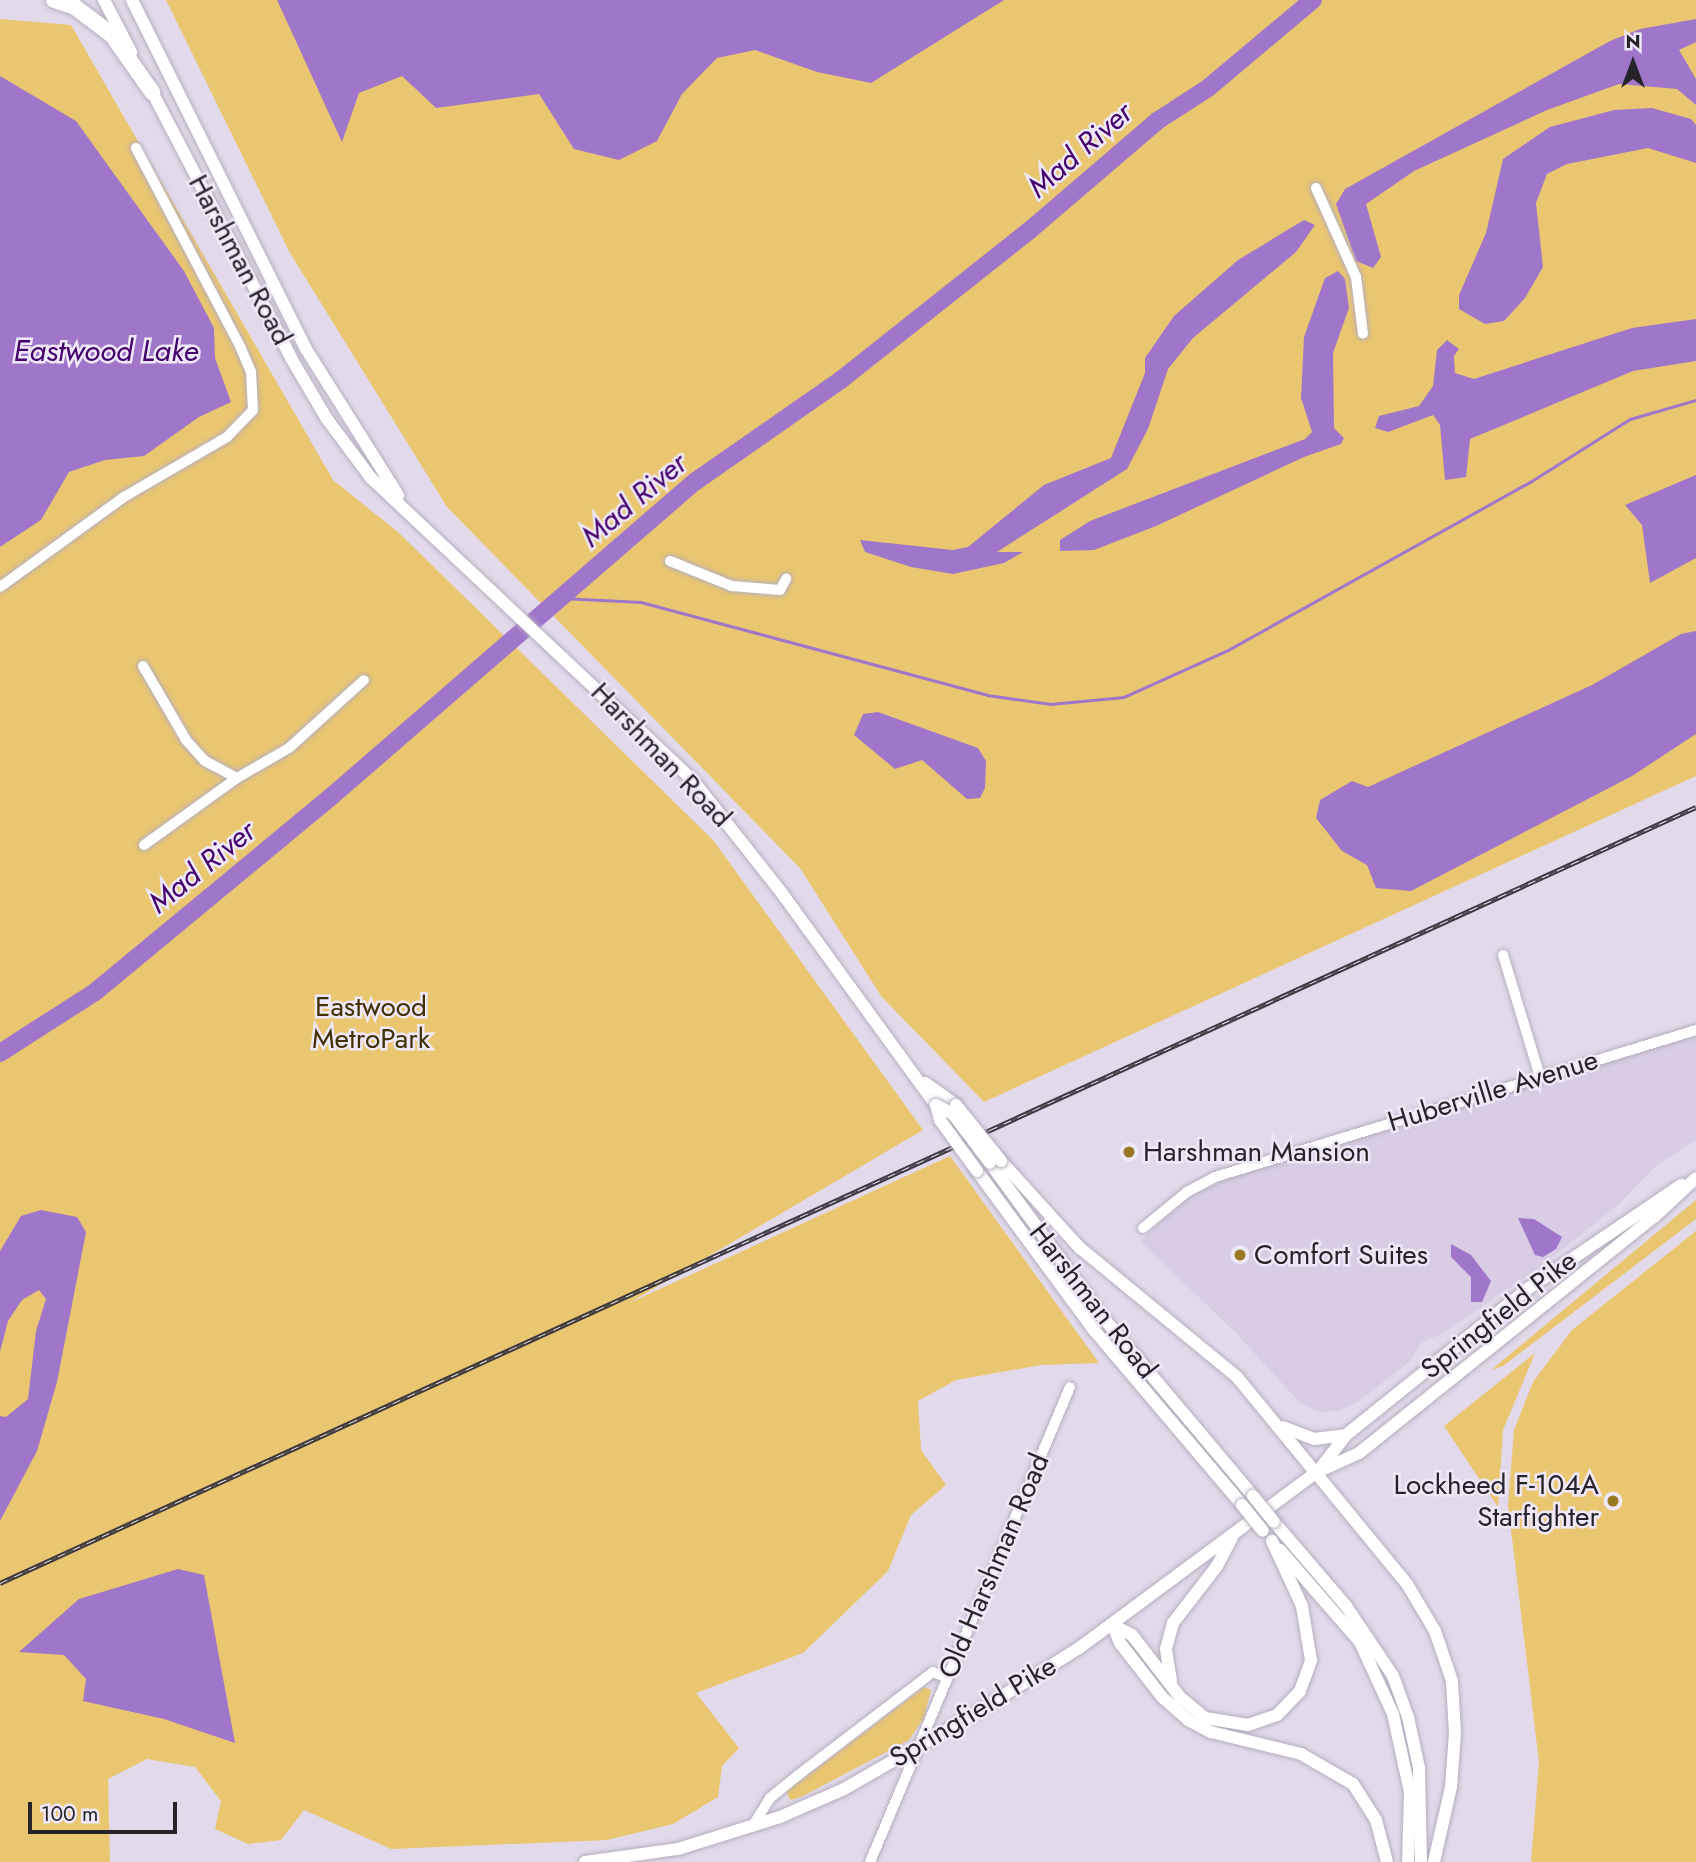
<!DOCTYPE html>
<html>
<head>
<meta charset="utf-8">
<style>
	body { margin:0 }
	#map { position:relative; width:1696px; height:1862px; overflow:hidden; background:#e2daeb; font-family:Jost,sans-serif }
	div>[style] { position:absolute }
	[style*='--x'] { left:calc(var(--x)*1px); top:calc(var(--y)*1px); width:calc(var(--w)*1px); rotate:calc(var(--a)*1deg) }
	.built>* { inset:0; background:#d8cde4 }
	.green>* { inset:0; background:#eac670 }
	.water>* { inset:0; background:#a076ca }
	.stream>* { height:2.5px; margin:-1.25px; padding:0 1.25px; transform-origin:1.25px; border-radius:1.25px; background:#a076ca }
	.river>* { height:18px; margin:-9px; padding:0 9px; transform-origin:9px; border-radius:9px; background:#a076ca }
	.roads { filter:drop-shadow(0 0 2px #b5aebe) drop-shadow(0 0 2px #b5aebe) }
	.minor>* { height:10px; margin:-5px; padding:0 5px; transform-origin:5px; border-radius:5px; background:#fff }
	.major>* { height:12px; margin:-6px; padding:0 6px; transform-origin:6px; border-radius:6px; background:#fff }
	.highway>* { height:16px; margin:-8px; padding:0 8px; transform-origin:8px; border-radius:8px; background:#fff }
	.rail>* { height:5px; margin-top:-2.5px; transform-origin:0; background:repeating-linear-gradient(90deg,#efe8f8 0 8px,#3b383f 0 16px); box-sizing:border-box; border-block:2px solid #3b383f }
	.bridges { filter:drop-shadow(0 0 2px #b5aebe) drop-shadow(0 0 2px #b5aebe) }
	.major-bridge>* { height:12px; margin:-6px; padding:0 6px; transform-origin:6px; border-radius:6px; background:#fff }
	.dots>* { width:19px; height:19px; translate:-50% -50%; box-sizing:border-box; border:4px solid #efe8f8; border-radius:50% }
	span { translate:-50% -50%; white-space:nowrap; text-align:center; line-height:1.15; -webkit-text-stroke:5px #efe8f8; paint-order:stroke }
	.street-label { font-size:28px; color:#262329 }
	.park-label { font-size:28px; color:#413002 }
	.poi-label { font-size:28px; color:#262329 }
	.left { translate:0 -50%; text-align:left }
	.right { translate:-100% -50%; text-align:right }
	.water-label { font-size:30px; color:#44006c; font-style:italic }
	.north { position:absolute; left:1598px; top:28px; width:70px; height:70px; -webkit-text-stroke:5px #efe8f8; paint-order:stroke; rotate:0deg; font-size:19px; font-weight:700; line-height:28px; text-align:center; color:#262329 }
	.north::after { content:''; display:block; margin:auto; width:24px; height:32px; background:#262329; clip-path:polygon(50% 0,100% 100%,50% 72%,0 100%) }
	.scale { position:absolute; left:28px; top:1802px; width:149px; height:32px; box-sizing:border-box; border:4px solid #262329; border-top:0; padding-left:9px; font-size:21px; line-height:24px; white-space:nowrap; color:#262329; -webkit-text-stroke:5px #efe8f8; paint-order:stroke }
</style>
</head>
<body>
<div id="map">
	<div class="built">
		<div style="clip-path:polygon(1696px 1036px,1696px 1140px,1657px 1165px,1616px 1207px,1537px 1269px,1444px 1333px,1422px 1342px,1410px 1361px,1358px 1402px,1339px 1411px,1317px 1412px,1300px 1403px,1236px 1333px,1140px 1241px,1194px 1193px,1219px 1180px)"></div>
	</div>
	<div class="green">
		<div style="clip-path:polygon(166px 0,1696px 0,1696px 776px,984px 1102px,881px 996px,800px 868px,447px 507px,290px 253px)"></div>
		<div style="clip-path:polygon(0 19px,71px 25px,333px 480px,399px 533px,713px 840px,923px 1130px,629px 1303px,950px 1156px,1099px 1363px,1041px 1365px,956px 1380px,918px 1401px,921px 1450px,946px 1485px,911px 1515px,888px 1571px,803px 1653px,696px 1693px,739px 1748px,722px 1766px,718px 1797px,673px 1824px,607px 1840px,391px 1849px,304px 1810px,281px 1840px,248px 1844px,215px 1829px,221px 1801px,195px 1767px,147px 1759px,108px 1779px,110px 1862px,0 1862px)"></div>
		<div style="clip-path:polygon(1696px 1200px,1696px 1219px,1503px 1366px,1491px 1370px)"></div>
		<div style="clip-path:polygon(1696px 1231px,1696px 1862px,1531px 1862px,1539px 1762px,1508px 1505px,1514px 1430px,1533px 1382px,1572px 1330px)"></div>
		<div style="clip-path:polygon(1535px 1353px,1503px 1430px,1498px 1507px,1444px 1426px)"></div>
		<div style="clip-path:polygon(924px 1687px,931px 1690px,924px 1718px,909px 1740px,803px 1796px,791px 1800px,788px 1796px,787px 1791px)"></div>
	</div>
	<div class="water">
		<div style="clip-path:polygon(277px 0,1004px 0,871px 83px,817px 72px,755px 50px,717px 58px,682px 94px,657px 141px,619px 160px,574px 149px,539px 94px,436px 108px,402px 76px,359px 93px,342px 142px)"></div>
		<div style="clip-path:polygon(1696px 19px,1696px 42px,1679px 50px,1696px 79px,1696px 105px,1677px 89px,1619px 84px,1547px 110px,1414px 171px,1366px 204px,1381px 257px,1373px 268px,1356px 261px,1336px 204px,1345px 189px,1610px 41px,1640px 29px)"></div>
		<div style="clip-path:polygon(0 76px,76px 121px,184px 271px,214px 328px,215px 358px,231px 402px,199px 417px,144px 456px,105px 460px,69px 472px,41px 520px,0 547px)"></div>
		<div style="clip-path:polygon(1652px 108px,1691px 119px,1696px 125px,1696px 163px,1648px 148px,1567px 164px,1547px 174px,1536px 203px,1543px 267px,1525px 298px,1504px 321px,1485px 324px,1459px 309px,1459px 295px,1486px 233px,1503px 159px,1550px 127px,1614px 110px)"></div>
		<div style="clip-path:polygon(1304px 220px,1315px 225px,1296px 252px,1193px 338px,1168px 369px,1148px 429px,1127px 469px,997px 552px,1023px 552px,1004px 563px,953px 574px,911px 567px,865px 552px,860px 540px,953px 550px,968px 547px,1044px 485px,1111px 458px,1145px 373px,1145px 358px,1174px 316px,1238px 260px)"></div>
		<div style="clip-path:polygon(1338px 271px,1345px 279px,1349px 308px,1333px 353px,1334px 428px,1344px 438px,1341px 444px,1304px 457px,1156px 526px,1094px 550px,1060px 551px,1060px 540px,1090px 521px,1305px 439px,1312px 432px,1301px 398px,1304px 337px,1325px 278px)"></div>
		<div style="clip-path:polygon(1696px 319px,1696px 361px,1633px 371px,1470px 439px,1466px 477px,1445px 480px,1440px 425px,1433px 415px,1388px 432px,1375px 428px,1379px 416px,1419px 406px,1433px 386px,1437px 350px,1447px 340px,1459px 349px,1454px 356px,1455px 373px,1474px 379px,1632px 328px)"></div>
		<div style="clip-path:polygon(1696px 475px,1696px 558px,1650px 583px,1642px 525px,1625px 505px)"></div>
		<div style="clip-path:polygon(1696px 631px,1696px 734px,1632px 776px,1411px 891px,1376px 888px,1367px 865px,1342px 851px,1316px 818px,1320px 800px,1352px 781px,1368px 787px,1592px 685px,1681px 634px)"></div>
		<div style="clip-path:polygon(878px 712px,978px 748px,986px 761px,985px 788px,980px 798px,967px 799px,922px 760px,895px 769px,854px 735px,863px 714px)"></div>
		<div style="clip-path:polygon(41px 1210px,77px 1217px,86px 1232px,57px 1382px,37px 1451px,0 1521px,0 1416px,6px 1417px,28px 1399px,36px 1331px,46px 1299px,39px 1290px,22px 1300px,8px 1321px,0 1352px,0 1251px,21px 1216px)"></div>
		<div style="clip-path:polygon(1518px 1218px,1534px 1219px,1562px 1237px,1556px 1249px,1543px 1257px,1535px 1255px)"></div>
		<div style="clip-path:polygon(1451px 1244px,1471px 1255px,1491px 1281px,1482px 1302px,1471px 1302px,1471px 1277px,1451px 1257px)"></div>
		<div style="clip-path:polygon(178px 1569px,204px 1575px,235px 1743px,164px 1719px,83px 1701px,86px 1679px,64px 1655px,19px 1652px,79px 1599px)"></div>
	</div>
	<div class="stream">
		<div style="--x:561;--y:598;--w:80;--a:2.9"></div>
		<div style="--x:641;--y:602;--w:358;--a:15"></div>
		<div style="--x:987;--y:695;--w:64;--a:8.1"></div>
		<div style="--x:1050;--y:704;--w:74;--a:-5.4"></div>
		<div style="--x:1124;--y:697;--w:114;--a:-24.3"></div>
		<div style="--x:1228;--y:650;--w:346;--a:-29.1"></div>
		<div style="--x:1530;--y:482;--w:118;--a:-32.2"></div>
		<div style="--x:1630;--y:419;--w:69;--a:-16.1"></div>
	</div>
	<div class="river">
		<div style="--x:0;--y:1053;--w:113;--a:-32.7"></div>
		<div style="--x:95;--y:992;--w:309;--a:-39.6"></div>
		<div style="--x:333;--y:795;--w:480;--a:-40.9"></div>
		<div style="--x:696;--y:481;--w:178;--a:-34.9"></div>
		<div style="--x:842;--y:379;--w:240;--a:-38.4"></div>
		<div style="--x:1030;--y:230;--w:167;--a:-40.6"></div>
		<div style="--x:1157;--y:121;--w:61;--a:-32.9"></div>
		<div style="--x:1208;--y:88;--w:137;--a:-40"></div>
	</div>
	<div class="roads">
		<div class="minor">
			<div style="--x:1316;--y:188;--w:98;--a:65.8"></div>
			<div style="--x:1356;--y:277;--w:57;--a:83"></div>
			<div style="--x:670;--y:561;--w:67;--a:22"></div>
			<div style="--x:732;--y:586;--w:48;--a:4.8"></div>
			<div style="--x:780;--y:590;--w:13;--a:-61"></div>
			<div style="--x:0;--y:587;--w:153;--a:-36"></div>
			<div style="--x:124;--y:497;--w:119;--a:-30.2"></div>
			<div style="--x:227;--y:437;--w:37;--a:-46"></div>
			<div style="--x:253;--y:410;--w:38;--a:-93"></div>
			<div style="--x:251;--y:372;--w:26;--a:-113"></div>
			<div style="--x:241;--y:348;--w:226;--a:-117.7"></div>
			<div style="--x:143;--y:666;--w:86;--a:59.8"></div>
			<div style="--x:186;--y:740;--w:28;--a:48"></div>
			<div style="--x:205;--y:761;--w:36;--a:28"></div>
			<div style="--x:237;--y:778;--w:60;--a:-30"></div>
			<div style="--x:289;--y:748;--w:101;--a:-42.2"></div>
			<div style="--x:144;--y:845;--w:115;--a:-35.8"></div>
			<div style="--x:1503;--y:955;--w:127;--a:73.1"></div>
			<div style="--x:1143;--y:1228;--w:57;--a:-39.3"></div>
			<div style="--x:1187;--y:1192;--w:32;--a:-28"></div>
			<div style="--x:1215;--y:1177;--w:503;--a:-16.99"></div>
			<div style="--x:752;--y:1827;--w:34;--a:-58"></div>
			<div style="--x:770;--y:1798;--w:35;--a:-39"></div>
			<div style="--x:797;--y:1776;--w:171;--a:-37.4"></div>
			<div style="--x:933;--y:1672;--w:15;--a:23"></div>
			<div style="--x:870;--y:1862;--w:515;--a:-67.17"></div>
		</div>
		<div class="major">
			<div style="--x:104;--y:0;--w:59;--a:62.6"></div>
			<div style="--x:132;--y:0;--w:390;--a:63.5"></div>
			<div style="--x:306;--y:349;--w:173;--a:57.8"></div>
			<div style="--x:148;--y:84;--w:309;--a:62.4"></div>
			<div style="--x:291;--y:358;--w:71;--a:59.5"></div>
			<div style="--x:327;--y:419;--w:74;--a:53.3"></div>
			<div style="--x:371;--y:478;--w:439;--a:43.2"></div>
			<div style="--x:691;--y:778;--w:145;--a:51.7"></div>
			<div style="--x:781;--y:892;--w:263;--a:54"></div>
			<div style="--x:925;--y:1083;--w:38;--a:35"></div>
			<div style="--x:1001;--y:1161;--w:118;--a:47.8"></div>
			<div style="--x:1080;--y:1248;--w:203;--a:39.4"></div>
			<div style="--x:1237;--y:1377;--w:268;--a:50.6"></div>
			<div style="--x:1407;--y:1584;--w:55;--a:59.2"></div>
			<div style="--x:1435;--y:1631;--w:53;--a:71.2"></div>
			<div style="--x:1452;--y:1681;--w:52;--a:86.7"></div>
			<div style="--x:1455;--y:1733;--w:54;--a:94.2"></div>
			<div style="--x:1451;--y:1787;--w:77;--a:102.8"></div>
			<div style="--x:990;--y:1163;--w:195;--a:53.8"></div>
			<div style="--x:1105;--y:1320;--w:230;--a:49.9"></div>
			<div style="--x:977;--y:1171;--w:196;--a:53.7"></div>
			<div style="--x:1093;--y:1329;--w:231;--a:49.7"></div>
			<div style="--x:1283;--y:1427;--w:33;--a:21"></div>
			<div style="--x:1314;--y:1439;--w:32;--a:-7"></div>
			<div style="--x:1320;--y:1469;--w:43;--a:-52.6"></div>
			<div style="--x:1346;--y:1435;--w:235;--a:-38.8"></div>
			<div style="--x:1529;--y:1288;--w:184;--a:-34.1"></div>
			<div style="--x:1274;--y:1522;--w:111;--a:49.4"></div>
			<div style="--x:1346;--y:1606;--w:84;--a:56.1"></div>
			<div style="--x:1393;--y:1676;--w:44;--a:69.9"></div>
			<div style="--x:1408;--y:1717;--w:52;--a:77.8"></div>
			<div style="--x:1419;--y:1768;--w:94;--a:88.8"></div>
			<div style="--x:1280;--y:1550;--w:122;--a:49"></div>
			<div style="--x:1360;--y:1642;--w:79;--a:65.4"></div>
			<div style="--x:1393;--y:1714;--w:80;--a:77.7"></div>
			<div style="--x:1410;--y:1792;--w:70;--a:91.6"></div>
			<div style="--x:1113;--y:1625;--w:21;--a:28"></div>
			<div style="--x:1132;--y:1635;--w:78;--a:52.3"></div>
			<div style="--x:1180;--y:1697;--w:33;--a:40"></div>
			<div style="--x:1205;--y:1718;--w:44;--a:9.2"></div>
			<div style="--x:1248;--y:1725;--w:31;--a:-19"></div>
			<div style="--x:1277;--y:1715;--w:33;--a:-46"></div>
			<div style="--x:1300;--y:1691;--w:33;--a:-70"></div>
			<div style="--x:1311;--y:1660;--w:55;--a:-99.5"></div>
			<div style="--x:1302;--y:1606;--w:72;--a:-114.8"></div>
			<div style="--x:1113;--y:1625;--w:19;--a:69"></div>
			<div style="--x:1120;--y:1643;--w:68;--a:52.1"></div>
			<div style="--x:1162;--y:1697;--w:35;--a:41"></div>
			<div style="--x:1188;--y:1720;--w:26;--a:28"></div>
			<div style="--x:1211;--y:1732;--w:93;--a:13.7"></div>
			<div style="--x:1301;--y:1754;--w:60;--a:30"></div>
			<div style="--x:1353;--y:1784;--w:43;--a:57.4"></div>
			<div style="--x:1376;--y:1820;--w:43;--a:75.3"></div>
			<div style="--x:1171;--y:1681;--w:32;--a:-99"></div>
			<div style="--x:1166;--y:1649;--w:27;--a:-75"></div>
			<div style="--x:1173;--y:1623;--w:72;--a:-52.3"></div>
			<div style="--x:1217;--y:1566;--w:32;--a:-62"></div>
			<div style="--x:585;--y:1862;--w:94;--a:-8"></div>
			<div style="--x:678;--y:1849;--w:107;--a:-17.4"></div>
			<div style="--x:780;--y:1817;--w:70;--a:-23.6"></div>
			<div style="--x:844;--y:1789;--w:144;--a:-29.9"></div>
			<div style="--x:969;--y:1717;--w:130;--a:-32.1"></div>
			<div style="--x:1079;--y:1648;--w:296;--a:-36.5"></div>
			<div style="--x:1317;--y:1472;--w:46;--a:-24.3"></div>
			<div style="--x:1359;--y:1453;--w:378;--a:-38.7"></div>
			<div style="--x:1654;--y:1217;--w:57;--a:-42.9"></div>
		</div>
		<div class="highway">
			<div style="--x:54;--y:0;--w:22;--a:18"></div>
			<div style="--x:75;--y:7;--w:46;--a:37.1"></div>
			<div style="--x:112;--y:35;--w:70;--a:54.9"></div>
		</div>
	</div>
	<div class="rail">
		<div style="--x:0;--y:1583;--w:1865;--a:-24.59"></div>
	</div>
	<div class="bridges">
		<div class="major-bridge">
			<div style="--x:936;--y:1105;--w:19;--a:28"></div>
			<div style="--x:953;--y:1114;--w:61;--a:52.9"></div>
			<div style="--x:936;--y:1105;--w:16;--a:75"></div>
			<div style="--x:940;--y:1120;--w:63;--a:54"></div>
			<div style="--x:956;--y:1105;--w:72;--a:51.2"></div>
			<div style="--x:1253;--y:1496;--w:33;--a:51"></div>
			<div style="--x:1242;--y:1505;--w:33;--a:51"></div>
		</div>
	</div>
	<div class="dots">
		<div style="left:1129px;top:1152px;background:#997822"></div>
		<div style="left:1240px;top:1255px;background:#997822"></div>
		<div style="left:1613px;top:1501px;background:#997822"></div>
	</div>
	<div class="street-label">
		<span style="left:240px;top:260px;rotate:62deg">Harshman Road</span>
		<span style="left:661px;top:755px;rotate:46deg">Harshman Road</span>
		<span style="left:1493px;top:1091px;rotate:-17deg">Huberville Avenue</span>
		<span style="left:1093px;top:1301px;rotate:52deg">Harshman Road</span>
		<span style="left:1499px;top:1315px;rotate:-38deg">Springfield Pike</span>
		<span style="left:994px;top:1566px;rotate:-67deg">Old Harshman Road</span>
		<span style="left:973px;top:1712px;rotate:-31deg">Springfield Pike</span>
	</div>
	<div class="park-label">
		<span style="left:371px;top:1023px">Eastwood<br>MetroPark</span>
	</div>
	<div class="poi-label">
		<span class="left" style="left:1143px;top:1152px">Harshman Mansion</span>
		<span class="left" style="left:1254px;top:1255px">Comfort Suites</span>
		<span class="right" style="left:1599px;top:1501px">Lockheed F-104A<br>Starfighter</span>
	</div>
	<div class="water-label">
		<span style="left:1080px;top:150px;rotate:-41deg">Mad River</span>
		<span style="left:106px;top:351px">Eastwood Lake</span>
		<span style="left:634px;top:500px;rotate:-40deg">Mad River</span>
		<span style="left:202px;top:867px;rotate:-39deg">Mad River</span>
	</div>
	<div class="north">N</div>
	<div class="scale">100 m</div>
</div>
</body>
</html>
